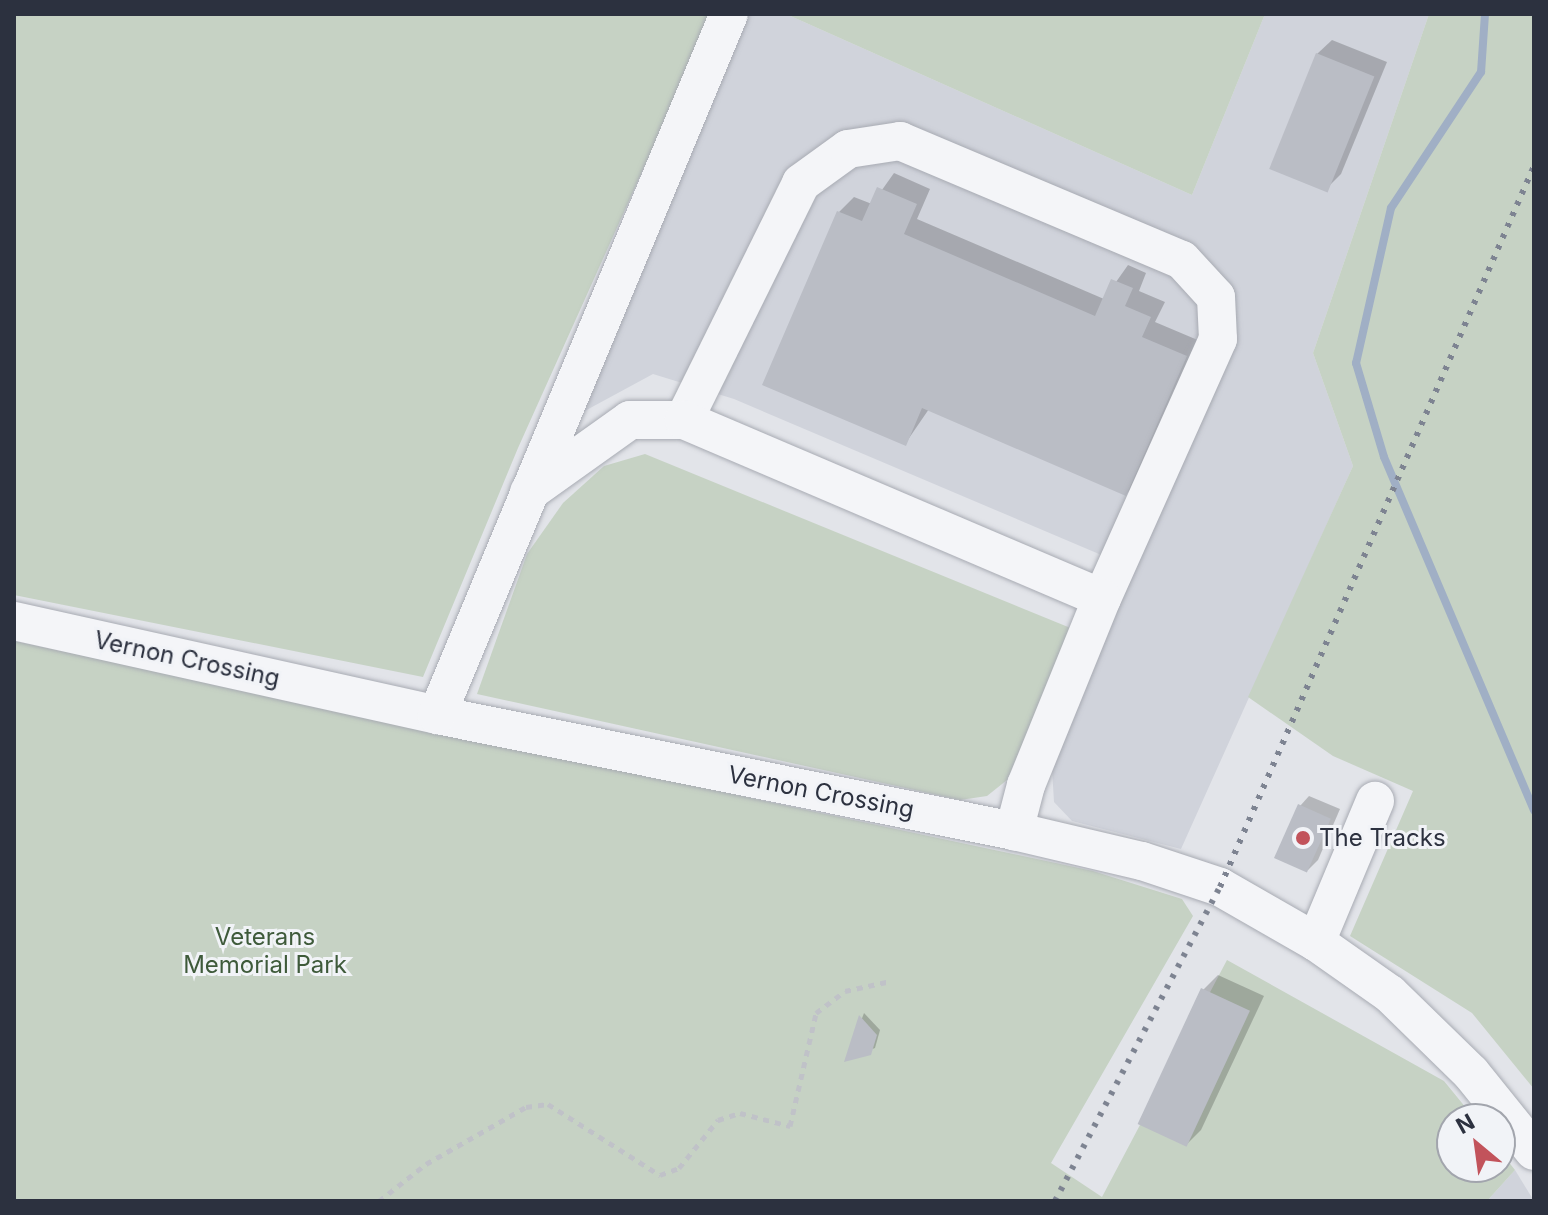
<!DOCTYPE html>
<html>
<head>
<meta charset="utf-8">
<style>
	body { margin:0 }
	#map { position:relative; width:1548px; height:1215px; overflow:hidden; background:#e2e4e9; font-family:Inter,sans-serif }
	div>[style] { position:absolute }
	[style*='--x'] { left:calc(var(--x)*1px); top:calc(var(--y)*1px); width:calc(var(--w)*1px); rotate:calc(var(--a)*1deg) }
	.built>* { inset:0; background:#d0d3db }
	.green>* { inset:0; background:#c6d2c4 }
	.shadow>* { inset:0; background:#0003 }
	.stream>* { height:8px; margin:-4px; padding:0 4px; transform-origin:4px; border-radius:4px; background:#a0afc5 }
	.building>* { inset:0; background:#babdc5; transform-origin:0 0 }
	.path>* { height:5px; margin-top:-2.5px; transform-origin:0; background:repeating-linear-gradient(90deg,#c0c2c8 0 6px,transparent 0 12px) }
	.roads { filter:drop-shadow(0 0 2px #a8abb3) drop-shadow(0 0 2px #a8abb3) }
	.minor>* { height:38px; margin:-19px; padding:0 19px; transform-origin:19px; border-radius:19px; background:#f4f5f8 }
	.rail>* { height:6px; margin-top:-3px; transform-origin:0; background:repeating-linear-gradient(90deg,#7d8391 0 4px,transparent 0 12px) }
	.dots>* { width:22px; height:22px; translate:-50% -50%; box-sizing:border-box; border:4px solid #f1f3f7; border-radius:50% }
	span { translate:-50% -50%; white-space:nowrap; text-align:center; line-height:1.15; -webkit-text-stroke:6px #f1f3f7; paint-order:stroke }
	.street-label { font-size:24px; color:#2c313f }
	.poi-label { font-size:24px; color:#2c313f }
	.left { translate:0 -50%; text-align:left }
	.park-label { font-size:24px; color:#3e5a3a }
	.frame { position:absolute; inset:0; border:16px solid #2c313f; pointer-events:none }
	.north { position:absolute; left:1436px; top:1103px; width:80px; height:80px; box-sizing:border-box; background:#f1f3f7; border:2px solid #a2a5ad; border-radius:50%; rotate:331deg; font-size:22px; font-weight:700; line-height:32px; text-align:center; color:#2c313f }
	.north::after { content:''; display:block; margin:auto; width:28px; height:36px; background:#c2535b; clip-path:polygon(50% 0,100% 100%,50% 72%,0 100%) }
</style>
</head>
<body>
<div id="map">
	<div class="built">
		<div style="clip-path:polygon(749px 14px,786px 14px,1192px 195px,1265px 14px,1429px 14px,1313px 353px,1353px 466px,1181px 849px,1072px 821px,1054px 802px,1052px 769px,1132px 568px,734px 399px,653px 374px,581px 413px)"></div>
		<div style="clip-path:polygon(1515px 1170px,1534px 1201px,1487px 1201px)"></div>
	</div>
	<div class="green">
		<div style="clip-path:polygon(14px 14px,713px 14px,518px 448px,423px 677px,14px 595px)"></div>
		<div style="clip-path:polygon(786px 14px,1265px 14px,1192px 195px)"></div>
		<div style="clip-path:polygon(1429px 14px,1534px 14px,1534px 1089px,1472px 1013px,1350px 936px,1413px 791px,1333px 756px,1248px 697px,1353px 466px,1313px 353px)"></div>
		<div style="clip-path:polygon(645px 454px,1073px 629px,1007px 780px,987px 796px,960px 800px,477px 694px,527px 554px,563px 503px,604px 466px)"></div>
		<div style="clip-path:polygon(14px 641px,1093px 871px,1182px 899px,1193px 916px,1051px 1163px,1102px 1197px,1227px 960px,1444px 1081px,1475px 1119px,1452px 1119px,1452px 1167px,1500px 1167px,1500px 1151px,1515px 1170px,1487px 1201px,14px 1201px)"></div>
	</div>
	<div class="shadow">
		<div style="clip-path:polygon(1332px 40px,1387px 62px,1341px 174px,1326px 189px,1317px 54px)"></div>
		<div style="clip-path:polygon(894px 173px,930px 189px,917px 219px,1104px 299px,1128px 265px,1146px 273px,1139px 291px,1165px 302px,1155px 322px,1200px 341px,1141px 479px,1126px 494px,929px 409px,905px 444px,839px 212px,854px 197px,872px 204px)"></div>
		<div style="clip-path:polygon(1309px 796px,1340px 809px,1318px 860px,1308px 870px,1300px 806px)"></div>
		<div style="clip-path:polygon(1218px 975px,1264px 996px,1201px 1130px,1186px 1145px,1203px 990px)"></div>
		<div style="clip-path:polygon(864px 1013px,880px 1030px,875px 1048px,847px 1059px)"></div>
	</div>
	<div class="stream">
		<div style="--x:1485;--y:14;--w:58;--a:93.9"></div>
		<div style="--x:1481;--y:72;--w:163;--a:123.5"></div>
		<div style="--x:1391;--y:208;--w:159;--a:102.7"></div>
		<div style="--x:1356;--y:363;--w:98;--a:73.4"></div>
		<div style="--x:1384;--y:457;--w:384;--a:67"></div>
	</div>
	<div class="building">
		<div style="left:1316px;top:53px;width:63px;height:125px;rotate:22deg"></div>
		<div style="clip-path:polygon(877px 187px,917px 204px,904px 234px,1095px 316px,1111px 279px,1133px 288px,1125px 306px,1151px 317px,1142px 337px,1187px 356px,1126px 496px,922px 408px,906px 446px,762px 385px,837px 211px,862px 221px)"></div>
		<div style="left:1298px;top:804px;width:36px;height:59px;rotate:24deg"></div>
		<div style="left:1201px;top:988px;width:54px;height:150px;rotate:25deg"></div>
		<div style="clip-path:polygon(859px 1015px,877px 1035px,871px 1055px,844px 1062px)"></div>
	</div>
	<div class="path">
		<div style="--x:379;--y:1201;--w:60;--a:-38.2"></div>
		<div style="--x:426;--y:1164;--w:115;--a:-29.7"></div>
		<div style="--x:526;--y:1107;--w:22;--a:-8"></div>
		<div style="--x:548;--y:1104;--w:133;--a:32.4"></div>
		<div style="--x:660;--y:1175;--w:20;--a:-20"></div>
		<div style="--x:679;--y:1168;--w:62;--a:-50.9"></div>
		<div style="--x:718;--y:1120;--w:23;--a:-18"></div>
		<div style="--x:740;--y:1113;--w:52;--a:14.6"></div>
		<div style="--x:790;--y:1126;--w:116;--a:-77"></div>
		<div style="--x:816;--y:1013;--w:36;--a:-37"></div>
		<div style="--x:845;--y:991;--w:47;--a:-12.3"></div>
	</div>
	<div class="roads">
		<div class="minor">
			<div style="--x:684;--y:420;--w:264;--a:-63.7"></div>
			<div style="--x:801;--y:183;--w:58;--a:-35.9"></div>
			<div style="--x:848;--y:149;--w:53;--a:-8.7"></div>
			<div style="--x:900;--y:141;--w:306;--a:22.9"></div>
			<div style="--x:1182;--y:260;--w:50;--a:47.4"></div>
			<div style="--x:1216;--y:297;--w:42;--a:87.3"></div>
			<div style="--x:1218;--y:339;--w:284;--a:114.1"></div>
			<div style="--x:529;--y:492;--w:124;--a:-35.5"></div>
			<div style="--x:630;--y:420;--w:54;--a:0"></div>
			<div style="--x:684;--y:420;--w:454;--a:23.1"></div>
			<div style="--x:1102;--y:598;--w:202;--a:112.1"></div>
			<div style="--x:1026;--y:785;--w:48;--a:104.6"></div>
			<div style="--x:14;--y:621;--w:433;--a:12.5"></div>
			<div style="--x:437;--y:715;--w:589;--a:11.37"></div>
			<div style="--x:1014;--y:831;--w:131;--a:13.2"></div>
			<div style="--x:1142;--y:861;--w:82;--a:18.4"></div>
			<div style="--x:1220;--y:887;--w:111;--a:29.8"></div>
			<div style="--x:1316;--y:942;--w:90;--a:35.1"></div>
			<div style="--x:1390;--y:994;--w:113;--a:44.3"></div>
			<div style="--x:1471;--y:1073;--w:100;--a:51.1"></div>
			<div style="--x:437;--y:715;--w:759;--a:-67.39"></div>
			<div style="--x:1316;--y:942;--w:153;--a:-67.3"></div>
		</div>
	</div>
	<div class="rail">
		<div style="--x:1055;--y:1201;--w:355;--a:-62.3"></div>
		<div style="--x:1220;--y:887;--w:786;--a:-66.47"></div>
	</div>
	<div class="dots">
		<div style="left:1303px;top:838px;background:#c2535b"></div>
	</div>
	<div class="street-label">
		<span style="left:187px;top:659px;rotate:12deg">Vernon Crossing</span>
		<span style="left:821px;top:792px;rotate:11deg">Vernon Crossing</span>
	</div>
	<div class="poi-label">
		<span class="left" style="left:1319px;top:838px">The Tracks</span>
	</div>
	<div class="park-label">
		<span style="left:265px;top:951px">Veterans<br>Memorial Park</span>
	</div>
	<div class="frame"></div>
	<div class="north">N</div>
</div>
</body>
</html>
